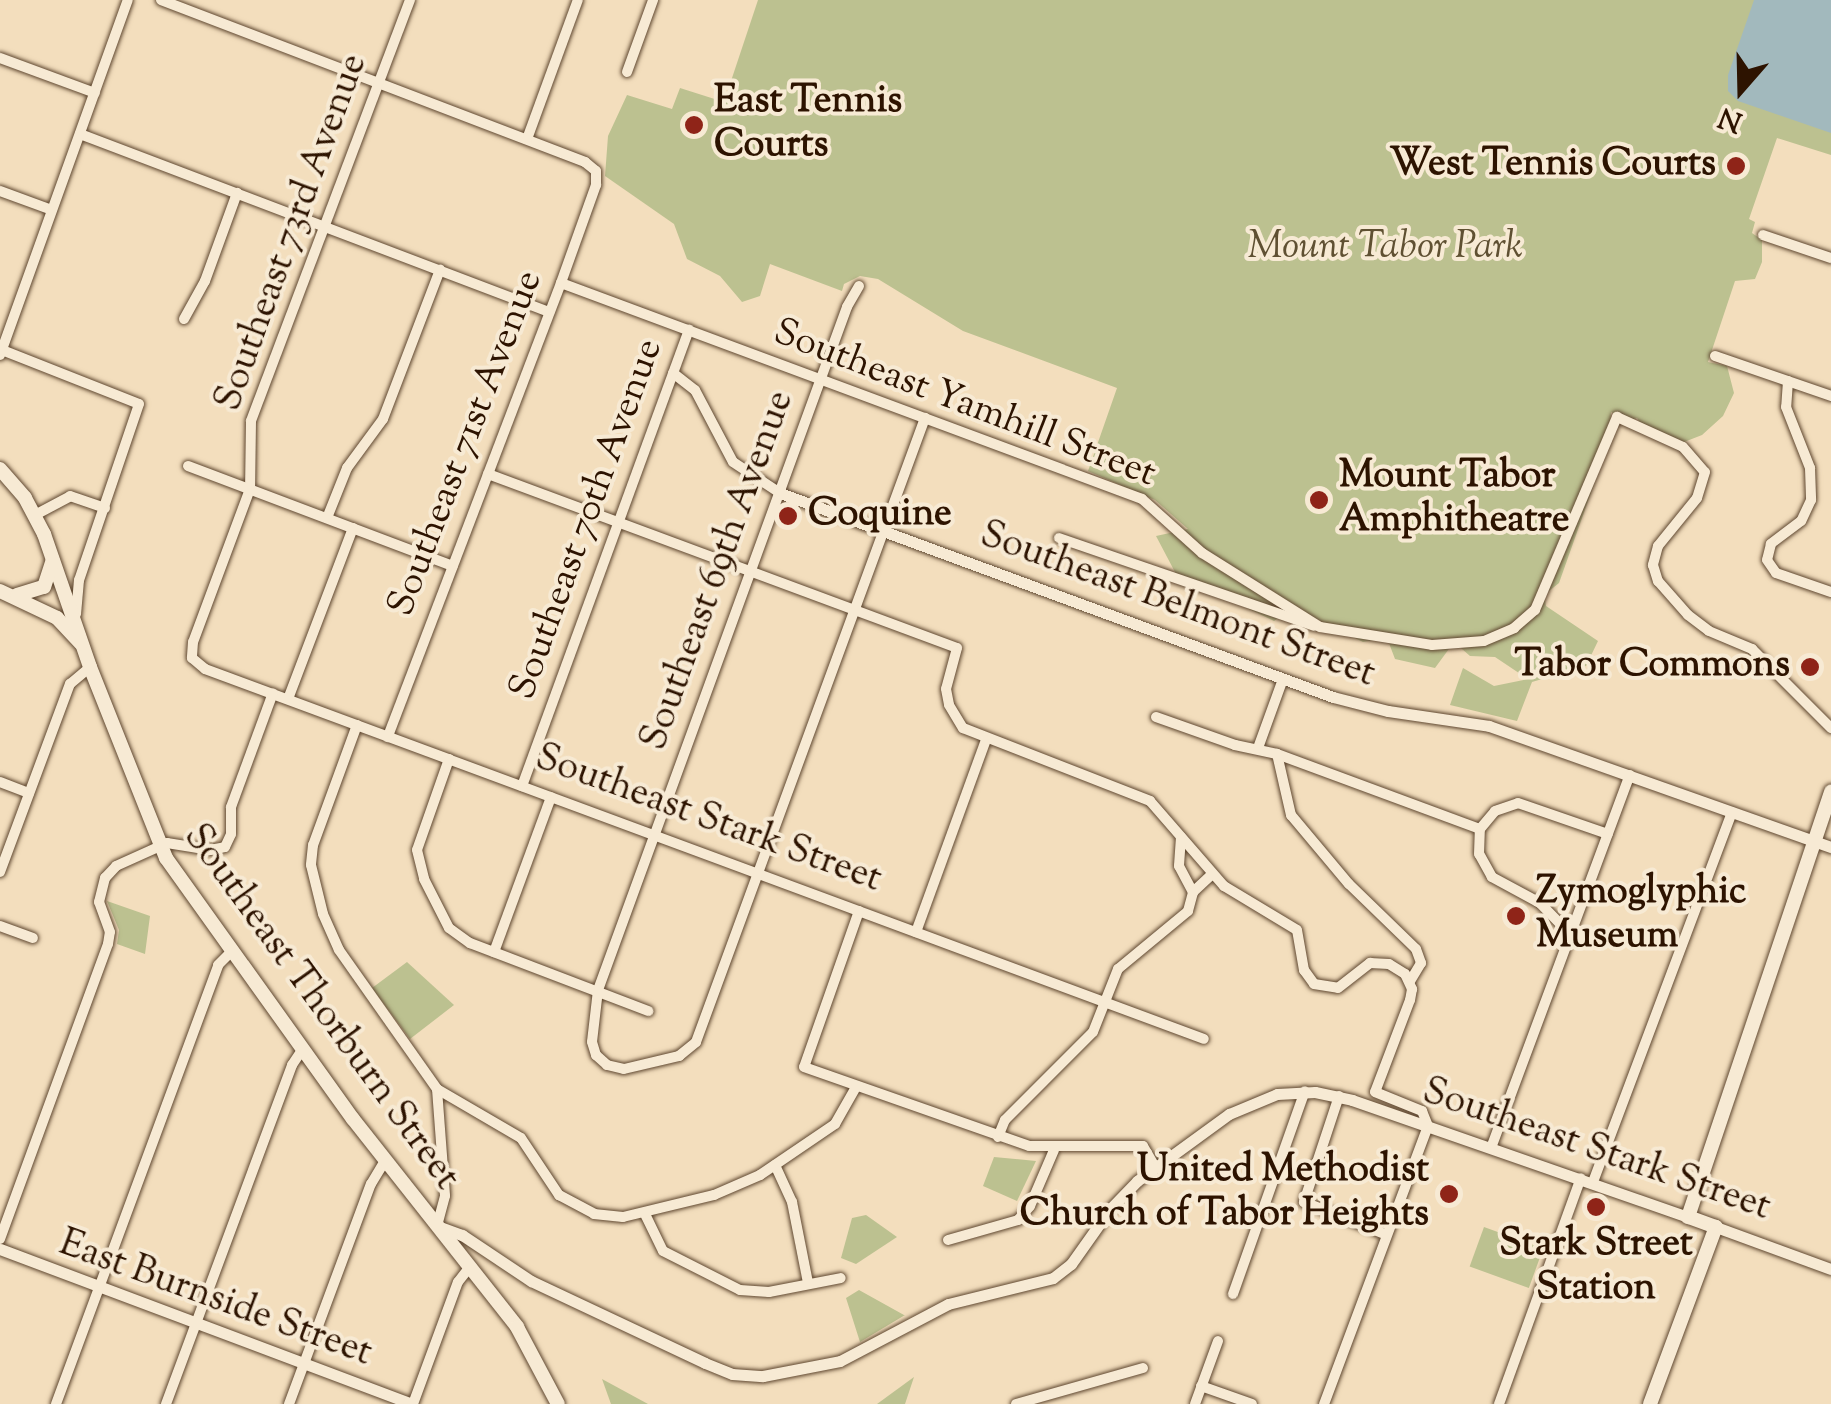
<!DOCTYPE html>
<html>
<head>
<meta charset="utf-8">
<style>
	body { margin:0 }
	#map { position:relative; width:1831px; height:1404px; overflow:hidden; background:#f3debd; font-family:"Sorts Mill Goudy",serif }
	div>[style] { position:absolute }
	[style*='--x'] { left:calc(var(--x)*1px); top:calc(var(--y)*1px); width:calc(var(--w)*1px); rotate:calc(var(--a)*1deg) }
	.green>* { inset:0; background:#bcc190; transform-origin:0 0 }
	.water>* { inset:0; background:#a2b9bd }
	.roads { filter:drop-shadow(0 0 2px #5e462f) drop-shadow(0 0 2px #5e462f) }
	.minor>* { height:10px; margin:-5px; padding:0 5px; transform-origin:5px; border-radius:5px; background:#f7ead4 }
	.tertiary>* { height:11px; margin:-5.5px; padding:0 5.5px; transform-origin:5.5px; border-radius:5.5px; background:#f7ead4 }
	.secondary>* { height:14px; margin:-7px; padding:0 7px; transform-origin:7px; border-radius:7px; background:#f7ead4 }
	.dots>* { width:28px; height:28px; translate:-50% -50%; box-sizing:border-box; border:5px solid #f7ead4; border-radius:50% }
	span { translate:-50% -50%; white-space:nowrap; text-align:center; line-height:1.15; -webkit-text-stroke:8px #f7ead4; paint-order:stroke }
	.poi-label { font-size:38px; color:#2d1300; font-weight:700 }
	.left { translate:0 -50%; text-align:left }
	.right { translate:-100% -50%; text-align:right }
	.street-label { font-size:38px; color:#2d1300 }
	.park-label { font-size:38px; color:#5f5032; font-style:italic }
	.north { position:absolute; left:1691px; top:40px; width:100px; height:100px; -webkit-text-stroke:8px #f7ead4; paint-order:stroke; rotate:200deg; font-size:28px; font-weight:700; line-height:40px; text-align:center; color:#2d1300 }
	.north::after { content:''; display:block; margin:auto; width:35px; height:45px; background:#2d1300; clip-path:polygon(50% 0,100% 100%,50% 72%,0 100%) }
</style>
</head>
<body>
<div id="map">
	<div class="green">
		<div style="clip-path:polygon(758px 0,1831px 0,1831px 155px,1777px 138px,1749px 219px,1755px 222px,1752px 233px,1762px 240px,1762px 262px,1755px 279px,1735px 281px,1708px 362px,1727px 366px,1734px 393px,1723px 416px,1702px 435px,1679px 444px,1646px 432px,1637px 418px,1627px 422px,1611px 412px,1609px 442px,1559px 583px,1544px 595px,1546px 606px,1598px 641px,1586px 666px,1532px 682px,1517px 721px,1450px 705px,1463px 668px,1494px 686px,1528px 679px,1495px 657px,1470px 656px,1454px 642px,1435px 668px,1395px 659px,1387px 638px,1363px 642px,1293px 608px,1274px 621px,1176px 574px,1156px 536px,1188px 529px,1155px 500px,1088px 471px,1117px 388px,963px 331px,878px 279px,860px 276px,844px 284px,842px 291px,770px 264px,760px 296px,742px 302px,720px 276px,687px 259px,674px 224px,605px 176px,608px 136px,627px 95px,672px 109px,680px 88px,724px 102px)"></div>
		<div style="clip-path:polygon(107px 901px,150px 916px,145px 954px,117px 944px,119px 930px)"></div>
		<div style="clip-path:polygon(407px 962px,454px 1005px,410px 1039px,372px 988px)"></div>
		<div style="clip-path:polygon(994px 1157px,1036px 1161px,1017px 1201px,983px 1186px)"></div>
		<div style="clip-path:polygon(866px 1215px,897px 1237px,856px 1264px,841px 1258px,852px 1218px)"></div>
		<div style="left:1484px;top:1227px;width:63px;height:42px;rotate:20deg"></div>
		<div style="clip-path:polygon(859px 1290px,904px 1315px,905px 1315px,860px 1342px,846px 1298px)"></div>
		<div style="clip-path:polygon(914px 1377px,905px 1404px,877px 1404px)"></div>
		<div style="clip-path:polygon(602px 1379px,648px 1404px,611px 1404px)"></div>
	</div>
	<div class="water">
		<div style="clip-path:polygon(1754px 0,1831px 0,1831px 133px,1738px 101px,1728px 91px,1728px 75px)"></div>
	</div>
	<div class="roads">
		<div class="minor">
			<div style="--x:161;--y:0;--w:454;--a:20.9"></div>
			<div style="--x:585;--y:162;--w:14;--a:39"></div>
			<div style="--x:596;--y:171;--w:14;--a:90"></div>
			<div style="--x:596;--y:185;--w:104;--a:109.7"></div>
			<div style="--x:561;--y:283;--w:486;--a:110.9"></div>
			<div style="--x:410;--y:0;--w:450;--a:110.7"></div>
			<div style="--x:251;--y:421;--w:68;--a:90.8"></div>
			<div style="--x:250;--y:489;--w:163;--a:110.4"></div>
			<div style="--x:193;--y:642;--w:16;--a:94"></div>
			<div style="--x:192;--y:658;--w:17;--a:40"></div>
			<div style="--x:205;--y:669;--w:1065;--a:20.32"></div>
			<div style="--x:0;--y:58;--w:101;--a:20.2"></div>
			<div style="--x:627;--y:72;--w:77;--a:-70.1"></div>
			<div style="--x:80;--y:134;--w:502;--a:20.78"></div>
			<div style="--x:527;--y:139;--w:148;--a:-69.9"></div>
			<div style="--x:0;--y:191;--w:55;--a:20.1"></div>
			<div style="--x:1763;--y:235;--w:72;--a:18.7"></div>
			<div style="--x:561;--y:283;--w:620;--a:20.39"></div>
			<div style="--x:1142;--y:499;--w:81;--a:42"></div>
			<div style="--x:1202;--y:553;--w:139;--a:32.1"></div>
			<div style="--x:1320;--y:627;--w:113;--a:9.1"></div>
			<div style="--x:1432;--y:645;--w:52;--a:-4.4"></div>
			<div style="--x:1484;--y:641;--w:33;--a:-23"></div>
			<div style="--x:1514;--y:628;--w:28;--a:-41"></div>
			<div style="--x:1535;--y:610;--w:210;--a:-67"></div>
			<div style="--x:1617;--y:417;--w:72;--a:24.4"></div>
			<div style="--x:1683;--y:447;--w:33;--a:49"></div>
			<div style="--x:1705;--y:472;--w:27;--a:107"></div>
			<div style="--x:1697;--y:498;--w:62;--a:129.1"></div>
			<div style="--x:1658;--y:546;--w:20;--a:105"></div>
			<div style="--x:1653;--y:565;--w:17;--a:73"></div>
			<div style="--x:1658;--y:581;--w:45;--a:48.6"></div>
			<div style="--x:1688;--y:615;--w:26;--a:37"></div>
			<div style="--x:1709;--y:631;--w:47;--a:22.7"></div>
			<div style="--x:1752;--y:649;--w:112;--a:45"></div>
			<div style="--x:859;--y:286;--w:24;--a:120"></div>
			<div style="--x:847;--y:307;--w:727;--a:110.03"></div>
			<div style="--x:598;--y:990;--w:52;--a:96.6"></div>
			<div style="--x:592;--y:1042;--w:14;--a:73"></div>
			<div style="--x:596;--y:1055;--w:15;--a:42"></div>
			<div style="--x:607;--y:1065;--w:17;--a:13"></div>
			<div style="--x:624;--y:1069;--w:57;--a:-13.3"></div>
			<div style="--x:679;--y:1056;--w:22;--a:-39"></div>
			<div style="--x:696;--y:1042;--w:665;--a:-69.85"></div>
			<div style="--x:184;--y:319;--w:43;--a:-61.1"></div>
			<div style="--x:205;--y:281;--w:94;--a:-70"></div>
			<div style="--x:2;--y:350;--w:147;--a:21.5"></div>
			<div style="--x:139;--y:404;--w:186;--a:108.8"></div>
			<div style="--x:79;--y:580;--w:34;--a:95"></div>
			<div style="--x:0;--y:355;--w:377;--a:-70.2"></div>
			<div style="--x:1715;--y:356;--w:123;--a:19"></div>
			<div style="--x:673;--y:373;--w:28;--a:38"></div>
			<div style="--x:695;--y:390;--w:81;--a:62.2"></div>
			<div style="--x:733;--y:462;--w:56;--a:33.4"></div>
			<div style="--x:1788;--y:381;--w:26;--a:94"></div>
			<div style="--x:1786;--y:407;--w:66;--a:68.5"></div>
			<div style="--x:1810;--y:468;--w:32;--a:88"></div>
			<div style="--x:1811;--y:500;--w:23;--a:115"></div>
			<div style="--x:1801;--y:521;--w:38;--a:143"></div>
			<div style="--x:1771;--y:544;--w:16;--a:104"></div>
			<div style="--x:1767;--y:560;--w:16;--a:55"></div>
			<div style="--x:1776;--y:573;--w:58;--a:19.1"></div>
			<div style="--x:188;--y:466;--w:283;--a:20.7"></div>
			<div style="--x:488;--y:474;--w:500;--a:20.35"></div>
			<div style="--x:957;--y:648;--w:42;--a:105"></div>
			<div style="--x:946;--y:689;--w:16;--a:79"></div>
			<div style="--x:949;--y:705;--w:27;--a:59"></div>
			<div style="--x:963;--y:728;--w:201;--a:21.3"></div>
			<div style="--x:1150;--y:801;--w:113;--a:49"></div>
			<div style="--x:1224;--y:886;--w:85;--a:31.1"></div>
			<div style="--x:1297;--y:930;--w:41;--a:80.1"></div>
			<div style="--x:1304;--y:970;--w:17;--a:54"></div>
			<div style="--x:1314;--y:984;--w:24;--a:9"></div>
			<div style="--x:1338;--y:988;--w:41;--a:-38"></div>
			<div style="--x:1370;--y:963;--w:19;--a:3"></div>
			<div style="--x:1389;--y:964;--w:19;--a:32"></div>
			<div style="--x:1405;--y:974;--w:17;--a:65"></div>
			<div style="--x:1412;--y:989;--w:11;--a:100"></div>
			<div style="--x:1410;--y:1000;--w:98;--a:110.8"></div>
			<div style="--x:1375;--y:1092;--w:51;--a:22"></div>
			<div style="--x:1422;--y:1111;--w:16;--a:68"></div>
			<div style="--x:1428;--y:1126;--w:297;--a:110.5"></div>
			<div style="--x:35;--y:515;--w:40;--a:-28"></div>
			<div style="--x:70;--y:496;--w:37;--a:19"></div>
			<div style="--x:327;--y:518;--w:54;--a:-68.2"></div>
			<div style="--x:347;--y:468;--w:61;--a:-53.7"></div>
			<div style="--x:383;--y:419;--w:160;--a:-69.1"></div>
			<div style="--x:1059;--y:538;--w:270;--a:19"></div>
			<div style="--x:288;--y:699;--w:183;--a:-69.2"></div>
			<div style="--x:1156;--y:717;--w:84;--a:19.5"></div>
			<div style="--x:1235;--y:745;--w:43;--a:12.1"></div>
			<div style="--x:1277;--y:754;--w:216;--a:20.3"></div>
			<div style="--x:357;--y:725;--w:128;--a:110.1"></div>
			<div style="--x:313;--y:845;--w:20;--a:96"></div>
			<div style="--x:311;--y:865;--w:50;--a:76.2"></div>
			<div style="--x:323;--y:914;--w:39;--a:66"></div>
			<div style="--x:339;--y:950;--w:170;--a:54.8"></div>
			<div style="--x:437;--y:1089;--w:107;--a:85.7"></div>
			<div style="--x:445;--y:1196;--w:31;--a:105"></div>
			<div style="--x:1258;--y:748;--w:73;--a:-70.1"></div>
			<div style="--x:1277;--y:754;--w:63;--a:77.1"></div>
			<div style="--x:1291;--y:815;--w:90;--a:50"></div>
			<div style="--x:1349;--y:884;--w:93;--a:44.1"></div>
			<div style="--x:1416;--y:949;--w:15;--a:70"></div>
			<div style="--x:1421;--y:963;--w:21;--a:121"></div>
			<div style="--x:449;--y:759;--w:96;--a:109.4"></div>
			<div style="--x:417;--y:850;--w:30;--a:76"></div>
			<div style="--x:424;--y:879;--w:55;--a:63"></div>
			<div style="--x:449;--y:928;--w:26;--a:36"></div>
			<div style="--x:470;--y:943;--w:191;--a:20.9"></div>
			<div style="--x:0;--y:782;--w:31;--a:21"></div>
			<div style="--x:522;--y:786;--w:486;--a:-69.9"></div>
			<div style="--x:1181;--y:837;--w:29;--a:94"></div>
			<div style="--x:1179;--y:866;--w:30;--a:62"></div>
			<div style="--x:0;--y:872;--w:201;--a:-69.6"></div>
			<div style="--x:70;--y:684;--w:26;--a:-40"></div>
			<div style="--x:859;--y:911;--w:165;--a:109.4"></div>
			<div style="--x:804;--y:1067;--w:238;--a:19.3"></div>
			<div style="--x:1029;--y:1146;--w:114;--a:0"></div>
			<div style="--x:1143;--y:1146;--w:24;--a:60"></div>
			<div style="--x:0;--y:926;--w:35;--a:20"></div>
			<div style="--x:916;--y:932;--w:204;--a:-70"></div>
			<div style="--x:1571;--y:935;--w:45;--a:-134.1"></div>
			<div style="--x:1540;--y:903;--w:55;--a:-151.6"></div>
			<div style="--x:1492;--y:877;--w:26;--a:-119"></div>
			<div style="--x:1479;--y:854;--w:25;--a:-88"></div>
			<div style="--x:1480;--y:829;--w:23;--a:-50"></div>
			<div style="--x:1495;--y:811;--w:24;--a:-19"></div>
			<div style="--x:1518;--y:803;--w:95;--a:19"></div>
			<div style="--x:494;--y:952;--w:165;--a:-69.8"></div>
			<div style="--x:437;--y:1089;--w:97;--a:30.3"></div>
			<div style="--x:521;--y:1138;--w:69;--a:56.3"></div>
			<div style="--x:559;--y:1195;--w:40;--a:28"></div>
			<div style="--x:594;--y:1214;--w:29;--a:6"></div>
			<div style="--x:623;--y:1217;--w:94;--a:-13.6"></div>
			<div style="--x:714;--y:1195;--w:50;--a:-23.5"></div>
			<div style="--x:760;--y:1175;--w:91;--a:-34.2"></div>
			<div style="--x:835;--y:1124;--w:43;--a:-60.4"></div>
			<div style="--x:1339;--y:1096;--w:112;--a:108.3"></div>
			<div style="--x:1304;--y:1202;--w:89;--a:21.7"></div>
			<div style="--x:998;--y:1137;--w:18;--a:-68"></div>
			<div style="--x:1005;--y:1120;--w:124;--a:-45"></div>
			<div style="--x:1093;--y:1032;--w:68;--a:-68.4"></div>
			<div style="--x:1118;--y:969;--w:91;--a:-39.6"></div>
			<div style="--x:1188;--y:911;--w:20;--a:-75"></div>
			<div style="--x:1193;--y:892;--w:26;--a:-43"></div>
			<div style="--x:1491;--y:1148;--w:398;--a:-69.6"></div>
			<div style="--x:775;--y:1165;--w:41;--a:65.3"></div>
			<div style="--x:792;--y:1202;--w:83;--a:78.8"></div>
			<div style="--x:1593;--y:1182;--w:395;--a:-69.4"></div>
			<div style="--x:645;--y:1214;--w:41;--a:64.1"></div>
			<div style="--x:663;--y:1251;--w:86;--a:26.9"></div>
			<div style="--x:740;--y:1290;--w:29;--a:4"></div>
			<div style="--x:769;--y:1292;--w:73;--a:-11"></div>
			<div style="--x:0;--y:1239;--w:314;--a:-69.9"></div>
			<div style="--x:108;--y:944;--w:12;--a:-81"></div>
			<div style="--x:110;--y:932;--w:32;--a:-110"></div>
			<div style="--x:99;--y:902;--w:25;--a:-76"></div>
			<div style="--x:105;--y:878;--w:16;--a:-47"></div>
			<div style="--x:116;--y:866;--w:56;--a:-24.3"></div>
			<div style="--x:167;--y:843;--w:44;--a:9.2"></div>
			<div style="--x:210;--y:850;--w:15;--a:-11"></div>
			<div style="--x:225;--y:847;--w:14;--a:-65"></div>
			<div style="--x:231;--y:834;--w:27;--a:-90"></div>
			<div style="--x:231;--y:807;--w:121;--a:-69.8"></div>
			<div style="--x:948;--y:1240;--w:73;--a:-15.9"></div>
			<div style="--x:1018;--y:1220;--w:18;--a:-49"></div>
			<div style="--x:1030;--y:1206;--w:61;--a:-66.8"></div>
			<div style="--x:1233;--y:1294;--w:215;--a:-70.5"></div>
			<div style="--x:1201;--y:1386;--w:54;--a:19.4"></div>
			<div style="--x:56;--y:1404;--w:468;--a:-69.7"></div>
			<div style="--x:218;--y:965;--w:18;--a:-45"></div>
			<div style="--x:166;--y:1404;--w:362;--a:-69.6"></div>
			<div style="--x:292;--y:1065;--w:18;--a:-56"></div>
			<div style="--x:289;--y:1404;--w:235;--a:-69.6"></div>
			<div style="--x:371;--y:1184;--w:27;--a:-59"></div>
			<div style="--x:413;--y:1404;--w:130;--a:-69.8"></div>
			<div style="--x:458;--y:1282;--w:18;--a:-52"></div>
			<div style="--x:1016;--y:1404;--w:132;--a:-15.8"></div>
			<div style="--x:1195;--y:1404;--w:67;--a:-69.9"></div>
			<div style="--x:1499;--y:1404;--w:240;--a:-70.1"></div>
		</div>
		<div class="tertiary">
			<div style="--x:780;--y:493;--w:589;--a:20.25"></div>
			<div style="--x:1333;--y:697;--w:57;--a:14.3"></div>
			<div style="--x:1388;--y:711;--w:102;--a:8.4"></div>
			<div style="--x:1489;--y:726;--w:363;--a:19.5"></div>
			<div style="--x:437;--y:1226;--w:27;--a:20"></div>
			<div style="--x:462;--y:1235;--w:83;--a:33.7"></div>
			<div style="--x:531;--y:1281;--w:192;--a:25.2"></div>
			<div style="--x:705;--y:1363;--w:29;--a:22"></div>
			<div style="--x:732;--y:1374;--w:31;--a:4"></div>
			<div style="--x:763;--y:1376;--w:78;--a:-11"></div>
			<div style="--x:840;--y:1361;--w:122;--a:-27.8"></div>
			<div style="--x:948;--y:1304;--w:108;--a:-13.9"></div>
			<div style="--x:1053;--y:1278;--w:23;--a:-38"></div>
			<div style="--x:1071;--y:1264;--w:67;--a:-54.7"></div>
			<div style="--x:1110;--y:1209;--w:39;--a:-46"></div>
			<div style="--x:1137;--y:1181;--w:114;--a:-36.1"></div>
			<div style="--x:1229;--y:1114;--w:52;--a:-22.6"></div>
			<div style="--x:1277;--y:1094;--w:38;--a:-3"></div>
			<div style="--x:1315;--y:1092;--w:38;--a:12"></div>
			<div style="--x:1352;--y:1100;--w:356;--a:19.2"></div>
			<div style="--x:1716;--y:1227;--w:122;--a:20.1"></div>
			<div style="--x:0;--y:1249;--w:440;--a:20.6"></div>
		</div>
		<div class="secondary">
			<div style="--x:0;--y:469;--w:38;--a:49"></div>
			<div style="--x:25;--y:498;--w:41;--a:62.2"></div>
			<div style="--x:44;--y:534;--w:141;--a:70.9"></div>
			<div style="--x:90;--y:667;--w:206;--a:68.3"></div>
			<div style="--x:166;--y:858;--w:321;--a:54.4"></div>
			<div style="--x:353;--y:1119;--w:265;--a:51.7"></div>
			<div style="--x:517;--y:1327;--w:87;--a:62"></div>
			<div style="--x:0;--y:591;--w:63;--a:25.3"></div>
			<div style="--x:57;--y:618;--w:35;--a:47"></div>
			<div style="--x:17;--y:595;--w:28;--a:-17"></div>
			<div style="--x:44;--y:587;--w:28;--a:-72"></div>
			<div style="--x:1650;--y:1404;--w:189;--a:-69.6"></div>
			<div style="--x:1716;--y:1227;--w:30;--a:-160"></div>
			<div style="--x:1688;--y:1217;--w:449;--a:-71.4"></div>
		</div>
	</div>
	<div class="dots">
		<div style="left:694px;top:125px;background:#8f2418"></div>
		<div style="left:1736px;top:166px;background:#8f2418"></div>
		<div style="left:1319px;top:500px;background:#8f2418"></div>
		<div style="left:788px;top:516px;background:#8f2418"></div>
		<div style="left:1810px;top:667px;background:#8f2418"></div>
		<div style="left:1516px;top:916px;background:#8f2418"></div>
		<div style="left:1449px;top:1194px;background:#8f2418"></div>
		<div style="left:1596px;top:1207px;background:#8f2418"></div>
	</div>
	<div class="poi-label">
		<span class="left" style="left:714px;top:125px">East Tennis<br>Courts</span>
		<span class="right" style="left:1716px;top:166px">West Tennis Courts</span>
		<span class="left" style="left:1339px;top:500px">Mount Tabor<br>Amphitheatre</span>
		<span class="left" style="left:808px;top:516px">Coquine</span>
		<span class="right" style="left:1790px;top:667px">Tabor Commons</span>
		<span class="left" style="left:1536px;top:916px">Zymoglyphic<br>Museum</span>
		<span class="right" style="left:1429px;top:1194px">United Methodist<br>Church of Tabor Heights</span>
		<span style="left:1596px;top:1268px">Stark Street<br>Station</span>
	</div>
	<div class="street-label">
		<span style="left:293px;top:233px;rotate:-70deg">Southeast 73rd Avenue</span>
		<span style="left:964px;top:405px;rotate:21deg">Southeast Yamhill Street</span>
		<span style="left:467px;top:444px;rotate:-69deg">Southeast 71st Avenue</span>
		<span style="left:588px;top:520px;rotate:-70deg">Southeast 70th Avenue</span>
		<span style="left:719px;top:571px;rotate:-70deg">Southeast 69th Avenue</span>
		<span style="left:1177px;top:606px;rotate:20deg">Southeast Belmont Street</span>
		<span style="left:708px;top:820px;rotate:20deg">Southeast Stark Street</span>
		<span style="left:320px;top:1008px;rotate:54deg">Southeast Thorburn Street</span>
		<span style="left:1596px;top:1151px;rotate:19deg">Southeast Stark Street</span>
		<span style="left:215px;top:1300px;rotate:20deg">East Burnside Street</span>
	</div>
	<div class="park-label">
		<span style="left:1385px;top:249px">Mount Tabor Park</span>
	</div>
	<div class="north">N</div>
</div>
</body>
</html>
